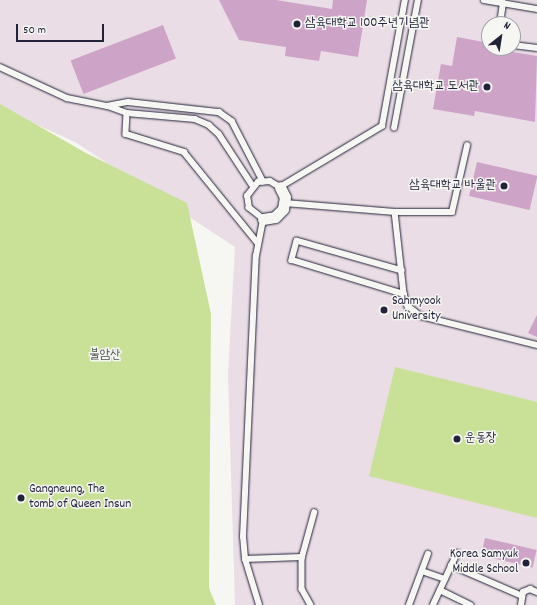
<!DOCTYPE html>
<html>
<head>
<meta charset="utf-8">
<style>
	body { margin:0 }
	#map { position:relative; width:537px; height:605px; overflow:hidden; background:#f6f6f2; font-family:Dekko,"Poor Story",sans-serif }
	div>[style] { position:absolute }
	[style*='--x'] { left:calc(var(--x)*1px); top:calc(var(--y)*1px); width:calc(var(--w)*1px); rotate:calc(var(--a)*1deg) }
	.built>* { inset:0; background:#eadde5 }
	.green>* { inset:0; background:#c8e197 }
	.building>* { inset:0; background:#cda3c8; transform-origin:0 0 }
	.roads { filter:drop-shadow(0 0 1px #22223b) drop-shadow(0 0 1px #22223b) }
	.lane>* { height:5.5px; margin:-2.75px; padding:0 2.75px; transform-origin:2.75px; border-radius:2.75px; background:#f6f6f2 }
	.street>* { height:11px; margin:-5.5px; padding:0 5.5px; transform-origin:5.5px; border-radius:5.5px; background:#f6f6f2 }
	.dots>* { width:11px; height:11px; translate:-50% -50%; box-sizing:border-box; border:2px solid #f6f6f2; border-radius:50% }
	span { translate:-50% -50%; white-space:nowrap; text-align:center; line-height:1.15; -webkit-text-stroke:3px #f6f6f2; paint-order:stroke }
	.poi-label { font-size:13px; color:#22223b }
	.left { translate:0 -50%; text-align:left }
	.right { translate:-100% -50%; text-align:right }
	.park-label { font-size:13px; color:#4c5252 }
	.north { position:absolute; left:481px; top:16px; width:40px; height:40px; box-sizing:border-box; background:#f6f6f2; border:1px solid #a1a1a9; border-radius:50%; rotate:30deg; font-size:11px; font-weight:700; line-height:16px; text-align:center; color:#22223b }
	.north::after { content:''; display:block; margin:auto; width:14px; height:18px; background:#22223b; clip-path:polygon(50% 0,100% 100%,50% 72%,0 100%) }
	.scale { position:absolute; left:16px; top:24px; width:88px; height:18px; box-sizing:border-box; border:2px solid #22223b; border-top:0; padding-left:5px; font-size:12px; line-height:14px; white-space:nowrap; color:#22223b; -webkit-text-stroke:3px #f6f6f2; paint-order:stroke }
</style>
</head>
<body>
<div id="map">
	<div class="built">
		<div style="clip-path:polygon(evenodd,0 0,537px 0,537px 605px,235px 605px,228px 374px,235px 247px,75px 142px,0 108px,0 0,489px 24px,513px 24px,513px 48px,489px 48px,489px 24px)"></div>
	</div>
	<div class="green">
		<div style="clip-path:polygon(0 104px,86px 153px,187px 203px,211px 314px,209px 588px,216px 605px,0 605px)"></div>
		<div style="clip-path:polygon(395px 367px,537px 402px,537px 518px,369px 476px)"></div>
	</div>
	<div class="building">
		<div style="clip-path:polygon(219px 0,276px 0,332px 9px,333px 0,367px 0,358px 57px,321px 51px,319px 61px,285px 56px,286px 47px,239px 40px)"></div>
		<div style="left:163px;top:25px;width:36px;height:99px;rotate:69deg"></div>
		<div style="clip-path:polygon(457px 37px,489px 43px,489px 48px,537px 56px,535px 122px,475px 111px,474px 116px,433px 109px,441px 64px,452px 66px)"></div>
		<div style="left:477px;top:162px;width:62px;height:35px;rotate:13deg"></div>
		<div style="clip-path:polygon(537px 315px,537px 337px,528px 333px)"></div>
		<div style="left:485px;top:538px;width:53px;height:18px;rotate:13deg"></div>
	</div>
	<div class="roads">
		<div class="lane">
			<div style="--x:484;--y:0;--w:54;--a:9.6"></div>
			<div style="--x:500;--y:24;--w:21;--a:-82"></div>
			<div style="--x:513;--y:45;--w:24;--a:7"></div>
			<div style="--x:0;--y:67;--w:74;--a:24.8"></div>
			<div style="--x:67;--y:98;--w:41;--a:11.3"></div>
			<div style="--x:107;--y:106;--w:21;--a:-11"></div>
			<div style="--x:128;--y:102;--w:92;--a:6.3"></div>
			<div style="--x:219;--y:112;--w:16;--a:35"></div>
			<div style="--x:232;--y:121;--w:68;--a:62.7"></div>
			<div style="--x:108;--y:106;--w:20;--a:20"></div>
			<div style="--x:127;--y:113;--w:68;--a:5"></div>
			<div style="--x:195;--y:119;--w:15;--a:23"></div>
			<div style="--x:209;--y:125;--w:13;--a:42"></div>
			<div style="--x:219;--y:134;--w:62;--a:56.8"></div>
			<div style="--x:127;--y:113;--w:21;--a:93"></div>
			<div style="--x:126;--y:134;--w:61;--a:17.2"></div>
			<div style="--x:184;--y:152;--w:117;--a:50.9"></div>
			<div style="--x:394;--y:128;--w:130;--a:-79.4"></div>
			<div style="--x:285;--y:203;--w:110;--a:4.7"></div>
			<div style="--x:395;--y:212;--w:82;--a:83.7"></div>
			<div style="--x:404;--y:294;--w:13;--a:72"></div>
			<div style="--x:408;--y:306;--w:16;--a:38"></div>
			<div style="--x:421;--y:316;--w:120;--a:14"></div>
			<div style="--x:395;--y:212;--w:57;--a:0"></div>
			<div style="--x:452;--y:212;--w:68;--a:-77.2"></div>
			<div style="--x:402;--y:271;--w:109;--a:-164.1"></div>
			<div style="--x:297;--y:241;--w:20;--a:105"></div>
			<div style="--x:292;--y:260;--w:117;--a:16.9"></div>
			<div style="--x:302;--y:557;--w:46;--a:-74.7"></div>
			<div style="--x:245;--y:559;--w:57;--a:-2"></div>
			<div style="--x:302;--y:557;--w:32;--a:90"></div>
			<div style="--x:302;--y:589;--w:18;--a:61"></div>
			<div style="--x:451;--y:565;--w:75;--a:23.5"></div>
			<div style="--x:422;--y:571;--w:24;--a:19"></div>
			<div style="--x:440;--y:590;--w:34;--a:26"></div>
			<div style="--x:259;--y:605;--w:48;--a:-106.9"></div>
			<div style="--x:245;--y:559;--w:22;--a:-95"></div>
			<div style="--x:243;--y:537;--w:281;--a:-87.4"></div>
			<div style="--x:256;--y:256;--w:38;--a:-79"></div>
			<div style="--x:263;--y:219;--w:18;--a:-142"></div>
			<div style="--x:249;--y:208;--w:12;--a:-99"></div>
			<div style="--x:247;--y:196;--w:18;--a:-52"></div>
			<div style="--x:258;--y:182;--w:12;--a:-5"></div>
			<div style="--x:270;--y:181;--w:12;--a:31"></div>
			<div style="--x:280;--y:187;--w:119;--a:-30.9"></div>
			<div style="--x:382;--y:126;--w:128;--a:-79.7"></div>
			<div style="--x:409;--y:605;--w:54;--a:-69.6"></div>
			<div style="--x:433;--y:605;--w:57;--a:-65.2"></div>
			<div style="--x:521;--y:605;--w:13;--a:-81"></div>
			<div style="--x:523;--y:592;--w:8;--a:-23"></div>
			<div style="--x:530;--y:589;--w:8;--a:23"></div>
		</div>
		<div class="street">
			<div style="--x:263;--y:219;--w:12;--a:-9"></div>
			<div style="--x:275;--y:217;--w:11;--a:-45"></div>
			<div style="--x:283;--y:209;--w:12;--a:-81"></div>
			<div style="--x:285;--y:197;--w:11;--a:-117"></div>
		</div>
	</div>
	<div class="dots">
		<div style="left:297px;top:24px;background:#22223b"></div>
		<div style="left:487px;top:87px;background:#22223b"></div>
		<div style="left:504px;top:186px;background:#22223b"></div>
		<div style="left:384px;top:310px;background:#22223b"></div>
		<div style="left:457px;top:439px;background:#22223b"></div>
		<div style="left:21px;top:498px;background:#22223b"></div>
		<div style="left:526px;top:563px;background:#22223b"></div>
	</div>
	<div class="poi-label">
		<span class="left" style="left:305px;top:24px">삼육대학교 100주년기념관</span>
		<span class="right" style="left:479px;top:87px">삼육대학교 도서관</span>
		<span class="right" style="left:496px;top:186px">삼육대학교 바울관</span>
		<span class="left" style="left:392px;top:310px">Sahmyook<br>University</span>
		<span class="left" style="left:465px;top:439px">운동장</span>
		<span class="left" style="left:29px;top:498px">Gangneung, The<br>tomb of Queen Insun</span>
		<span class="right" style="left:518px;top:563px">Korea Samyuk<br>Middle School</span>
	</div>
	<div class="park-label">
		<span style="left:105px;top:356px">불암산</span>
	</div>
	<div class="north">N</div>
	<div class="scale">50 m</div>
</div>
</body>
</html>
